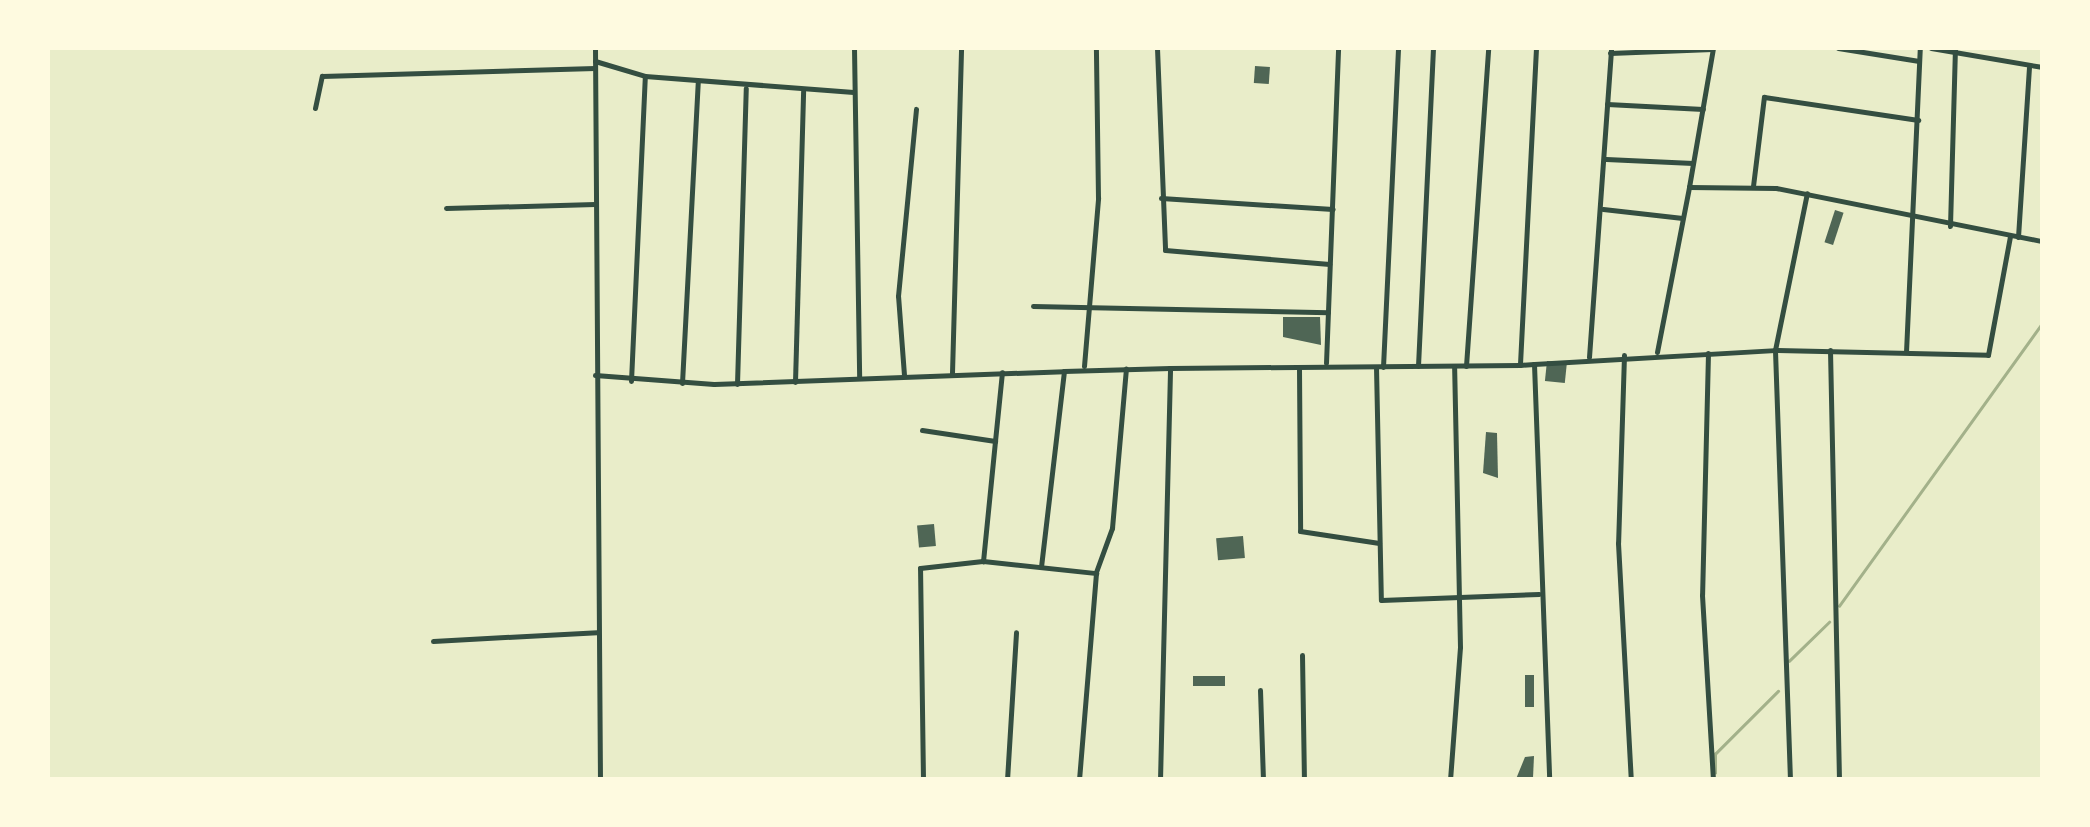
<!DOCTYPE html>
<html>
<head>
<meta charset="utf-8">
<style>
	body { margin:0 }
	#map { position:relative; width:2090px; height:827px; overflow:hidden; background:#e9edc9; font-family:"Golos Text",sans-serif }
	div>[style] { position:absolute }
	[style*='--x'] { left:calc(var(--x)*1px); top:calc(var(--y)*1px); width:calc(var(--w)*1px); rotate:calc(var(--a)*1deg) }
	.stream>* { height:2.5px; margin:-1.25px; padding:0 1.25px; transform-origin:1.25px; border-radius:1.25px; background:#a3b18a }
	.building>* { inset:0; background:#4f6655; transform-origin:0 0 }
	.minor>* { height:5px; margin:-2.5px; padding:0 2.5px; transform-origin:2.5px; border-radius:2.5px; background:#344e41 }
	span { translate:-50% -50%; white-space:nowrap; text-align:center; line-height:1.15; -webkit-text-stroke:8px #fefae0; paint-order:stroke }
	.frame { position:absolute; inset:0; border:50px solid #fefae0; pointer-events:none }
</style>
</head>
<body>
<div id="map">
	<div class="stream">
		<div style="--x:1839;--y:606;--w:347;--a:-54.3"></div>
		<div style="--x:1789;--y:661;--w:56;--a:-44.3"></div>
		<div style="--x:1715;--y:773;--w:19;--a:-90"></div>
		<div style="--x:1715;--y:754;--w:89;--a:-45"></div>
	</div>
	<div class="building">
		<div style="left:1255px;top:66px;width:15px;height:17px;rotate:4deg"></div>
		<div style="left:1835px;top:210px;width:9px;height:34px;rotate:18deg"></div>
		<div style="clip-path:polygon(1283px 317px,1320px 317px,1321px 345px,1283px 337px)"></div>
		<div style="left:1547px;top:361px;width:20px;height:20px;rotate:6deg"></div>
		<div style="clip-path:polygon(1486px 432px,1497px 433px,1498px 478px,1483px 473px)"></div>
		<div style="left:934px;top:524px;width:22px;height:17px;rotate:85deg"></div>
		<div style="left:1243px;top:536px;width:22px;height:27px;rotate:85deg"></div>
		<div style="left:1525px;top:675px;width:9px;height:32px"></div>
		<div style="left:1225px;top:676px;width:10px;height:32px;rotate:90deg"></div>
		<div style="clip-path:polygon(1534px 756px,1533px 778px,1516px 779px,1525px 757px)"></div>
	</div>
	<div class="minor">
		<div style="--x:595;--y:48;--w:732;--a:89.61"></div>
		<div style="--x:854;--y:48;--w:329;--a:89.1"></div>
		<div style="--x:1157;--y:48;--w:202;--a:87.7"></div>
		<div style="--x:1165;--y:250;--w:165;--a:4.9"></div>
		<div style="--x:1536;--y:48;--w:317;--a:92.9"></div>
		<div style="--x:1520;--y:365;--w:14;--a:-4"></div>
		<div style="--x:1534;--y:364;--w:416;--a:87.9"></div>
		<div style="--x:1838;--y:48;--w:82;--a:9.1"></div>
		<div style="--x:1931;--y:48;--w:113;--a:9.7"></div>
		<div style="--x:1610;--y:53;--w:102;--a:-2.2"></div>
		<div style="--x:595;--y:61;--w:52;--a:16.7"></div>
		<div style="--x:645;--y:76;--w:209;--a:4.4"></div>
		<div style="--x:1607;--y:104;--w:96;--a:3"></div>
		<div style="--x:315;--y:108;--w:33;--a:-78"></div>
		<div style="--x:322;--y:76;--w:273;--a:-1.7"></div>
		<div style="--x:1606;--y:159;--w:87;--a:2.6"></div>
		<div style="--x:1753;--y:186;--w:90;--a:-83"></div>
		<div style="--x:1764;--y:97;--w:156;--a:8.5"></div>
		<div style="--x:1689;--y:187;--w:141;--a:-80.2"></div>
		<div style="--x:1161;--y:198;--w:172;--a:3.7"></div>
		<div style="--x:446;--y:208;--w:149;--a:-1.5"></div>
		<div style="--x:1603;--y:209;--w:80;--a:6.5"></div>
		<div style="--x:1950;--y:226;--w:178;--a:-88.4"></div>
		<div style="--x:2018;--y:237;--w:170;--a:-86.3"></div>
		<div style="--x:1033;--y:306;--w:295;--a:1.2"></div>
		<div style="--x:1830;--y:350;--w:430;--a:88.8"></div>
		<div style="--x:1657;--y:352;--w:168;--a:-79"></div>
		<div style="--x:1689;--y:187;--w:87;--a:0.7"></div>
		<div style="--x:1776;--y:188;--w:271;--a:11.3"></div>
		<div style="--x:1906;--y:352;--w:304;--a:-87.4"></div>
		<div style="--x:1708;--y:353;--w:242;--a:91.4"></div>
		<div style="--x:1702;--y:595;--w:185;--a:86.6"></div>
		<div style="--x:1624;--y:355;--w:188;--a:91.8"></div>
		<div style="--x:1618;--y:543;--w:237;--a:86.9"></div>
		<div style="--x:1589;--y:357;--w:310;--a:-85.9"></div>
		<div style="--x:1326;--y:363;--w:315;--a:-87.8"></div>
		<div style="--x:1534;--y:364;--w:241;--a:-3.3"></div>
		<div style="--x:1775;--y:350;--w:213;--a:1.3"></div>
		<div style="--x:1988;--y:355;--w:121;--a:-79.5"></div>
		<div style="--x:1084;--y:366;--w:169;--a:-85.2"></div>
		<div style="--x:1098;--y:198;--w:150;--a:-90.8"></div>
		<div style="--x:1418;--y:366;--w:318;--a:-87.3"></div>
		<div style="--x:1466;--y:366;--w:319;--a:-86"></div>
		<div style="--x:1376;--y:367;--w:233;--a:88.8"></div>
		<div style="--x:1381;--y:600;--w:158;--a:-2.2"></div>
		<div style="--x:1383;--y:367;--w:319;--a:-87.3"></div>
		<div style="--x:1299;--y:368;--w:163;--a:89.6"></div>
		<div style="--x:1300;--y:531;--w:80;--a:8.6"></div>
		<div style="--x:1064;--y:371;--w:106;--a:-1.6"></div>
		<div style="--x:952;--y:373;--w:325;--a:-88.4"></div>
		<div style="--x:595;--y:375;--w:119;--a:4.3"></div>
		<div style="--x:714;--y:384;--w:350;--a:-2.1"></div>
		<div style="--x:1064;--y:371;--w:197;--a:96.7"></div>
		<div style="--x:904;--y:375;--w:79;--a:-94.3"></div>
		<div style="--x:898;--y:296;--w:188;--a:-84.5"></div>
		<div style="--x:631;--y:381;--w:305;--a:-87.4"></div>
		<div style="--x:795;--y:382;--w:291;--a:-88.4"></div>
		<div style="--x:682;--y:383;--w:301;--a:-87"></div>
		<div style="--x:737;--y:384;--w:296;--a:-88.3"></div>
		<div style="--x:922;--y:430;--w:74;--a:8.6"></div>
		<div style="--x:995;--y:441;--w:121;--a:95.7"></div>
		<div style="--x:995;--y:441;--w:69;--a:-84.2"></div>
		<div style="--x:1096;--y:572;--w:47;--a:-70"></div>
		<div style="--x:1112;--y:528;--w:160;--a:-85"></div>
		<div style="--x:433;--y:641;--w:164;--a:-3.1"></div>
		<div style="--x:1302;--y:655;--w:125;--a:89.1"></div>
		<div style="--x:1260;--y:690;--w:90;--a:88.1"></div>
		<div style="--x:923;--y:780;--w:212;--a:-90.8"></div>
		<div style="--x:920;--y:568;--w:63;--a:-6.3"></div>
		<div style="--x:983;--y:561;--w:114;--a:6.1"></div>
		<div style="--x:1096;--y:573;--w:208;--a:94.7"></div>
		<div style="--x:1007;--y:780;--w:148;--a:-86.5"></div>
		<div style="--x:1160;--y:780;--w:412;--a:-88.6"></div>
		<div style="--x:1170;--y:368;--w:350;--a:-0.5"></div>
		<div style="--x:1450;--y:780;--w:133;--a:-85.7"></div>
		<div style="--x:1460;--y:647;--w:280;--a:-91.2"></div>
		<div style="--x:1790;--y:780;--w:430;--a:-92"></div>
		<div style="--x:1775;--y:350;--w:160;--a:-78.5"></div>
	</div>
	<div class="frame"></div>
</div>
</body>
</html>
